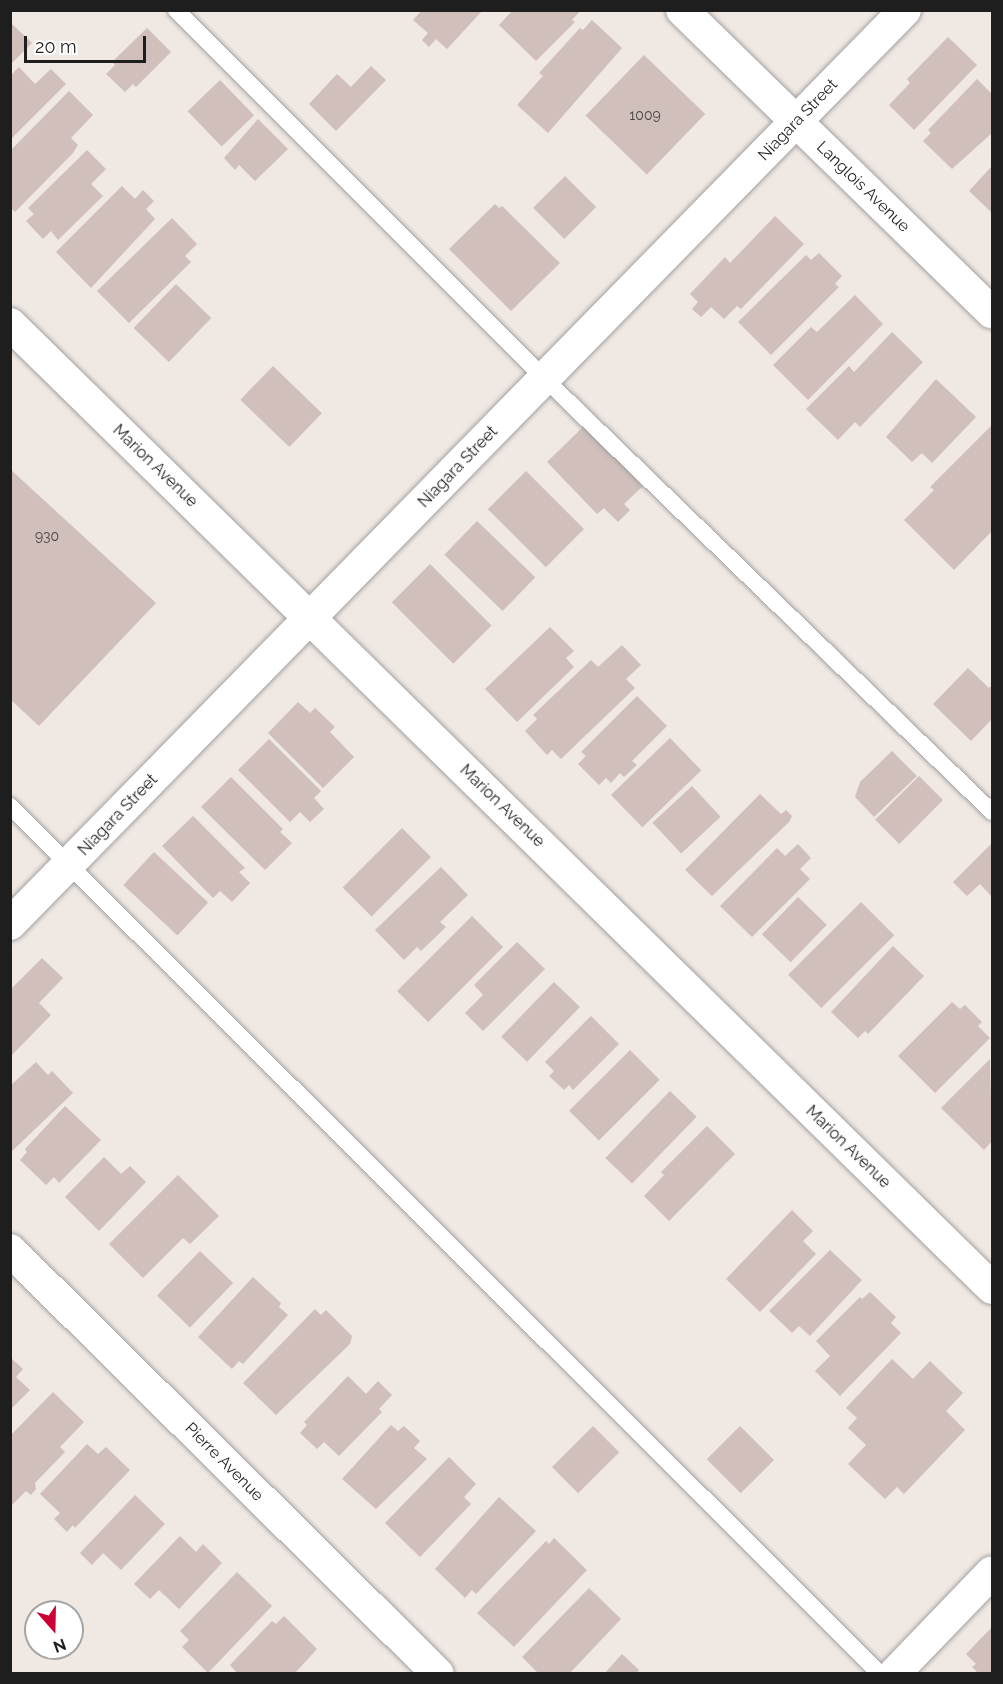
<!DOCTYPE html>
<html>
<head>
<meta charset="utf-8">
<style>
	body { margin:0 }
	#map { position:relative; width:1003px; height:1684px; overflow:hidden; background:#f0e8e3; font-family:Raleway,sans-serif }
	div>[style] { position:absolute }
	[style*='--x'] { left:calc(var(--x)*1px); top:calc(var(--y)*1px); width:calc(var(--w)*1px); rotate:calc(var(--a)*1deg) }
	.building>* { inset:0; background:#d0bfbb; transform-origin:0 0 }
	.roads { filter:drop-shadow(0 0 2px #a2a2a2) drop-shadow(0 0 2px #a2a2a2) }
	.lane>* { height:16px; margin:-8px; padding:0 8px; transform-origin:8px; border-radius:8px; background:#fff }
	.street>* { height:32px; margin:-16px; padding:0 16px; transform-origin:16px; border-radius:16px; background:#fff }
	span { translate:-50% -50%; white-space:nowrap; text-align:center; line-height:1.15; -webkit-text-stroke:6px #fff; paint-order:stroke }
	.number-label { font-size:14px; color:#4a4645 }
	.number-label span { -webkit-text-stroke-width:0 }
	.street-label { font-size:16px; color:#1e1e1e }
	.frame { position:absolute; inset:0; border:12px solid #1e1e1e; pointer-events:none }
	.north { position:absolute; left:24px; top:1600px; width:60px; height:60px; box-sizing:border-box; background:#fff; border:2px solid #a5a5a5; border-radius:50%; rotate:160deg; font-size:16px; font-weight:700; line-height:24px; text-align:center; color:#1e1e1e }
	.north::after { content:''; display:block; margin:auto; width:21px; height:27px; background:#cb0034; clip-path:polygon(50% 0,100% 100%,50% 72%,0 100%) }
	.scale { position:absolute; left:24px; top:36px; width:122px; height:27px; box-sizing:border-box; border:3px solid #1e1e1e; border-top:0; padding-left:8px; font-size:18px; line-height:21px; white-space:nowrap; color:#1e1e1e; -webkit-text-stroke:4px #fff; paint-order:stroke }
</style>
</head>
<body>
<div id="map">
	<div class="building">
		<div style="clip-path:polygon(422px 10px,483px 10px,447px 49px,436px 39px,429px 47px,422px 40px,428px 33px,413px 20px)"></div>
		<div style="clip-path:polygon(513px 10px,581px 10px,572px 20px,575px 22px,536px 61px,499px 25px)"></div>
		<div style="clip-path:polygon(592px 20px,622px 48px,548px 133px,517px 105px,543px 76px,539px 73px,580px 28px,583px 30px)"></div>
		<div style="clip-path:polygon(10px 22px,32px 43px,10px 65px)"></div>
		<div style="clip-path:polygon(147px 28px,171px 52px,136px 87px,133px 84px,125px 92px,106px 74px,115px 65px,112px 62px)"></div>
		<div style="clip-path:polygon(948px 37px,977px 65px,914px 130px,889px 105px,910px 83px,907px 79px)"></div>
		<div style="left:644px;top:55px;width:85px;height:84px;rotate:44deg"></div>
		<div style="clip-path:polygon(371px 66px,386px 80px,336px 131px,309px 104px,337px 74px,351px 87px)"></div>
		<div style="clip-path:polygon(19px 67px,35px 84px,51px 69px,66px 84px,10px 140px,10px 76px)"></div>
		<div style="clip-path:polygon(977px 79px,992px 94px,992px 133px,952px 169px,923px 141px,931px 133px,928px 130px)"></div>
		<div style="left:220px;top:80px;width:49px;height:45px;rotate:46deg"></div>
		<div style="clip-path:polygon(69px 91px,93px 115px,71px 138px,78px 145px,73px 153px,15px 212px,10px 207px,10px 151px)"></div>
		<div style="clip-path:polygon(258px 119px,288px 149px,255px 181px,239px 165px,235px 170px,224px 158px)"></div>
		<div style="clip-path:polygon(87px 150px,106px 169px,91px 184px,103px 196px,58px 240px,51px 231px,43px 239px,26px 221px,34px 214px,28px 208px)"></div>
		<div style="clip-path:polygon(992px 166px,992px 213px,969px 191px)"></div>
		<div style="left:565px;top:176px;width:44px;height:45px;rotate:45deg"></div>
		<div style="clip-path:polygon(122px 186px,135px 199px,143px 190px,154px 201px,146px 209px,155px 219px,91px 288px,56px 252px)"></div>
		<div style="clip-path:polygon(495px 204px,499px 208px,502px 206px,560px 263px,511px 311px,449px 249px)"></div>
		<div style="clip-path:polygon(775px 216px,804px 244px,741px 309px,737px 306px,724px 319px,711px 307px,701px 317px,692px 309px,698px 302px,690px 294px,725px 257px,730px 263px)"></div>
		<div style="clip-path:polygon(172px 218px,197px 244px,185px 256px,191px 262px,129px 323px,97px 291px)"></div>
		<div style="clip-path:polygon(819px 253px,842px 276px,835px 284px,839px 287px,771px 355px,738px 322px,806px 255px,811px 260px)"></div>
		<div style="left:176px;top:284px;width:49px;height:61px;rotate:44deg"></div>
		<div style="clip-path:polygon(855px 295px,883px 324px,808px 400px,773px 365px,811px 327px,817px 332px)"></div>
		<div style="clip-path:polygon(892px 332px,923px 362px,860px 427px,855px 422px,838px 440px,806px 409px,849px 366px,854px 372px)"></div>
		<div style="left:273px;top:366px;width:68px;height:47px;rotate:44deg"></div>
		<div style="clip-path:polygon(936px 379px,976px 417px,932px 463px,922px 453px,912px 462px,886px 437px)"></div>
		<div style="clip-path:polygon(585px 425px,643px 486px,624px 504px,630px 510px,618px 522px,604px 508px,597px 514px,547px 462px)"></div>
		<div style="clip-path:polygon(992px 425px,992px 531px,954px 570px,904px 520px,934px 490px,930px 487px)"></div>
		<div style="clip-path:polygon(10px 469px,156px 603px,39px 726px,10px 699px)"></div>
		<div style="left:526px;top:471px;width:82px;height:54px;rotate:45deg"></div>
		<div style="left:477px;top:521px;width:81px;height:47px;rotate:44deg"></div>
		<div style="left:430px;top:564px;width:87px;height:54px;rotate:45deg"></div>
		<div style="clip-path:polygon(550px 627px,574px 651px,566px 658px,574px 667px,517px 722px,485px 689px)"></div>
		<div style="clip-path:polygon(622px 645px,641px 665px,626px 679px,635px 688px,561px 759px,552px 750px,547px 755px,525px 731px,537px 719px,533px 715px,591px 660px,598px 667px)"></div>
		<div style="clip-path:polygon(968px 668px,989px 688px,992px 685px,992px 719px,971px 741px,933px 704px)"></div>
		<div style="clip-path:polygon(637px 696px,667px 726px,632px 761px,637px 765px,624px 777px,620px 773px,611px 783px,606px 778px,599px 785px,578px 764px,586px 756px,581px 752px)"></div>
		<div style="clip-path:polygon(298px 702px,310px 713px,315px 708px,335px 727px,330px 732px,354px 757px,323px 788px,268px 733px)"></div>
		<div style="left:670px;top:738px;width:45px;height:82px;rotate:46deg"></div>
		<div style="clip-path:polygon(269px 739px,321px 791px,314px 798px,324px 809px,310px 822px,300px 812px,290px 822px,238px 770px)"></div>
		<div style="clip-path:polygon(892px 751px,917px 776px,874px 817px,855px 797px,860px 782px)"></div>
		<div style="left:919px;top:776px;width:34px;height:62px;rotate:45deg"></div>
		<div style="clip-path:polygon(231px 777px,283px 829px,280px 832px,292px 843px,265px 870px,201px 807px)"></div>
		<div style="left:692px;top:786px;width:42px;height:54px;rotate:47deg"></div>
		<div style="clip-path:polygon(760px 794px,781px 814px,786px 810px,792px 816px,789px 822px,712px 896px,685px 870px)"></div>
		<div style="clip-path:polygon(193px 816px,245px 868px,239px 872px,250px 883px,232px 902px,220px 891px,213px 898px,162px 846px)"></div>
		<div style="left:402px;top:828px;width:41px;height:84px;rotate:45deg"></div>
		<div style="clip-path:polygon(992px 843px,992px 897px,980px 884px,967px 896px,953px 882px)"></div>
		<div style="clip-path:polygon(798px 844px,811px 858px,800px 869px,810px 879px,752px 937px,720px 906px,777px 848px,785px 856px)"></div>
		<div style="left:154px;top:852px;width:74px;height:45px;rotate:43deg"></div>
		<div style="clip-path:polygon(441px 867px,468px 895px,440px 922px,446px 927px,421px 951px,417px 947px,404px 960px,375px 930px)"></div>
		<div style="left:798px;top:897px;width:40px;height:52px;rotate:44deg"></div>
		<div style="left:861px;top:902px;width:47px;height:103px;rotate:45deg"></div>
		<div style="left:472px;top:916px;width:44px;height:106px;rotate:45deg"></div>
		<div style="clip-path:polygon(517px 942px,545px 969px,483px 1031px,465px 1013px,483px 995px,474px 985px)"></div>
		<div style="clip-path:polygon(893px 946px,924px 976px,868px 1034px,865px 1031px,858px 1038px,831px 1012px)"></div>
		<div style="clip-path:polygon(42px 958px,63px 978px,39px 1003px,51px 1015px,10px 1057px,10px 990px)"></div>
		<div style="left:554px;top:982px;width:36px;height:76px;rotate:44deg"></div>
		<div style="clip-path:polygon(952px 1002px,960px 1009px,965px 1005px,982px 1022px,978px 1026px,990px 1038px,935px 1093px,898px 1056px)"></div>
		<div style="clip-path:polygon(591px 1016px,619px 1044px,573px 1090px,569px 1085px,564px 1090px,549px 1076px,554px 1071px,545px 1062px)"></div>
		<div style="left:630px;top:1050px;width:42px;height:86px;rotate:45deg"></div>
		<div style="clip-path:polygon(990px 1059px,992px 1141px,984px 1150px,941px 1108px)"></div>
		<div style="clip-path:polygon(36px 1062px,48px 1075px,52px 1071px,73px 1093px,10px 1153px,10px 1086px)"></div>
		<div style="left:670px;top:1091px;width:37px;height:93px;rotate:44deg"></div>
		<div style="clip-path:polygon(65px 1106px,101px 1140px,59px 1183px,54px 1177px,46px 1185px,20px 1160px,27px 1152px,25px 1149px)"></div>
		<div style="clip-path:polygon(707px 1126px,735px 1154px,669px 1221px,644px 1196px,664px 1175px,661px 1172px)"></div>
		<div style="clip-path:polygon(104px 1157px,121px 1174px,130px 1166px,146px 1182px,99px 1231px,65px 1197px)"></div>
		<div style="clip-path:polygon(178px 1175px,219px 1216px,190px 1244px,183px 1238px,143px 1278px,109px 1244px)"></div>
		<div style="clip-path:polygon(792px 1210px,813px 1231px,803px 1241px,816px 1254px,760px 1312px,726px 1279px)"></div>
		<div style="clip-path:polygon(830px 1250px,862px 1280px,810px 1336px,799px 1326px,792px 1333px,769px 1311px)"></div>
		<div style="left:200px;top:1251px;width:46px;height:62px;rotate:44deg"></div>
		<div style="clip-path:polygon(253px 1277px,281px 1303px,279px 1307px,288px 1315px,243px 1364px,239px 1361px,232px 1369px,198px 1337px)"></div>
		<div style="clip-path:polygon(870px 1292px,896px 1317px,891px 1323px,901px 1333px,840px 1396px,815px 1371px,830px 1356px,816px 1341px,860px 1297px,862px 1299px)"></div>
		<div style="clip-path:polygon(315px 1309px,321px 1315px,326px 1310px,352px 1336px,350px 1344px,276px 1415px,243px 1383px)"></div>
		<div style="clip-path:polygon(10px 1357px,23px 1369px,16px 1377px,30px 1390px,10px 1410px)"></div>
		<div style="clip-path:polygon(892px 1359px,913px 1379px,930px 1361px,963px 1393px,946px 1411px,965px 1430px,904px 1494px,897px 1487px,885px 1499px,848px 1464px,866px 1445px,848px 1428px,857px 1418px,846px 1408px)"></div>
		<div style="clip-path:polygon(348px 1376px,366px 1394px,378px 1381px,392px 1395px,379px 1409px,382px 1412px,339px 1456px,324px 1442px,317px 1449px,300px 1433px,307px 1425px,304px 1422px)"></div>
		<div style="clip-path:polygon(53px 1392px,84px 1422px,60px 1447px,65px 1452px,35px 1483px,36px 1489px,31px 1495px,26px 1491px,10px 1507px,10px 1436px)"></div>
		<div style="clip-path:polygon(391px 1425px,398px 1431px,404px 1426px,420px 1441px,414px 1448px,427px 1459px,376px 1509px,342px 1479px)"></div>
		<div style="left:593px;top:1426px;width:37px;height:58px;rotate:45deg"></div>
		<div style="left:740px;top:1426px;width:48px;height:47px;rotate:45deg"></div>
		<div style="clip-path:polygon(87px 1444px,98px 1454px,106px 1447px,130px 1470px,75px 1528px,73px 1525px,67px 1532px,54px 1519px,60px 1513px,40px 1494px)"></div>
		<div style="clip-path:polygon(449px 1457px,476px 1484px,464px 1497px,471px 1504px,420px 1557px,385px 1523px)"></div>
		<div style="clip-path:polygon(135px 1495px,165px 1524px,121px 1570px,103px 1553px,92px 1565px,80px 1553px)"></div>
		<div style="clip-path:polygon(499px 1497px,536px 1531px,476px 1594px,472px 1590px,465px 1598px,435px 1569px)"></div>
		<div style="clip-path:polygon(180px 1536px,196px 1552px,203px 1544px,222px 1563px,179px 1609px,159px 1590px,150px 1599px,134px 1584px)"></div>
		<div style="clip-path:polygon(554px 1538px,587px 1570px,514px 1647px,477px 1613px,546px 1541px,549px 1544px)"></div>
		<div style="clip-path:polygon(237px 1572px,272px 1606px,208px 1673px,182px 1647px,189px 1640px,180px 1631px)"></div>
		<div style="clip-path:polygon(589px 1588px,621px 1619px,569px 1674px,539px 1674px,522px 1657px)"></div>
		<div style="clip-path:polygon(284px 1616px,317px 1649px,294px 1674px,238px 1674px,230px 1665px,272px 1621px,276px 1624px)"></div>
		<div style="clip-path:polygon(991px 1628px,992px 1674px,979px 1674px,972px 1667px,976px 1664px,966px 1654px)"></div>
		<div style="clip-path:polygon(622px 1654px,639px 1670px,636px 1674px,604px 1674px)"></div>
	</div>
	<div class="roads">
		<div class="lane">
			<div style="--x:176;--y:10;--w:522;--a:45"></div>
			<div style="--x:545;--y:379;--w:622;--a:44.09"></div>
			<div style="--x:10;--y:806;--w:1229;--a:44.93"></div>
		</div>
		<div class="street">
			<div style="--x:682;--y:10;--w:433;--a:44.3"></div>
			<div style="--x:10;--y:324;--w:1376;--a:44.47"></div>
			<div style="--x:10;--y:924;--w:1279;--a:-45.6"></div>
			<div style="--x:10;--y:1250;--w:602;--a:44.73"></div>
			<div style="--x:894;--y:1674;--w:141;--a:-46.1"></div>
		</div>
	</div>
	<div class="number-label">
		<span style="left:645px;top:115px">1009</span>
		<span style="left:47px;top:536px">930</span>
	</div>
	<div class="street-label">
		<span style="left:798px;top:120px;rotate:-46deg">Niagara Street</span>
		<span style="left:863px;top:187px;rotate:44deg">Langlois Avenue</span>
		<span style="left:155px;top:466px;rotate:44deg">Marion Avenue</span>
		<span style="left:458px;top:467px;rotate:-46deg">Niagara Street</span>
		<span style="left:502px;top:806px;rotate:44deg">Marion Avenue</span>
		<span style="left:118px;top:815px;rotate:-46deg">Niagara Street</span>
		<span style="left:848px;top:1147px;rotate:44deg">Marion Avenue</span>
		<span style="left:224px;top:1462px;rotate:45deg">Pierre Avenue</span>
	</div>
	<div class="frame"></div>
	<div class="north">N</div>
	<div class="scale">20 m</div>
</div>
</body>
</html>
